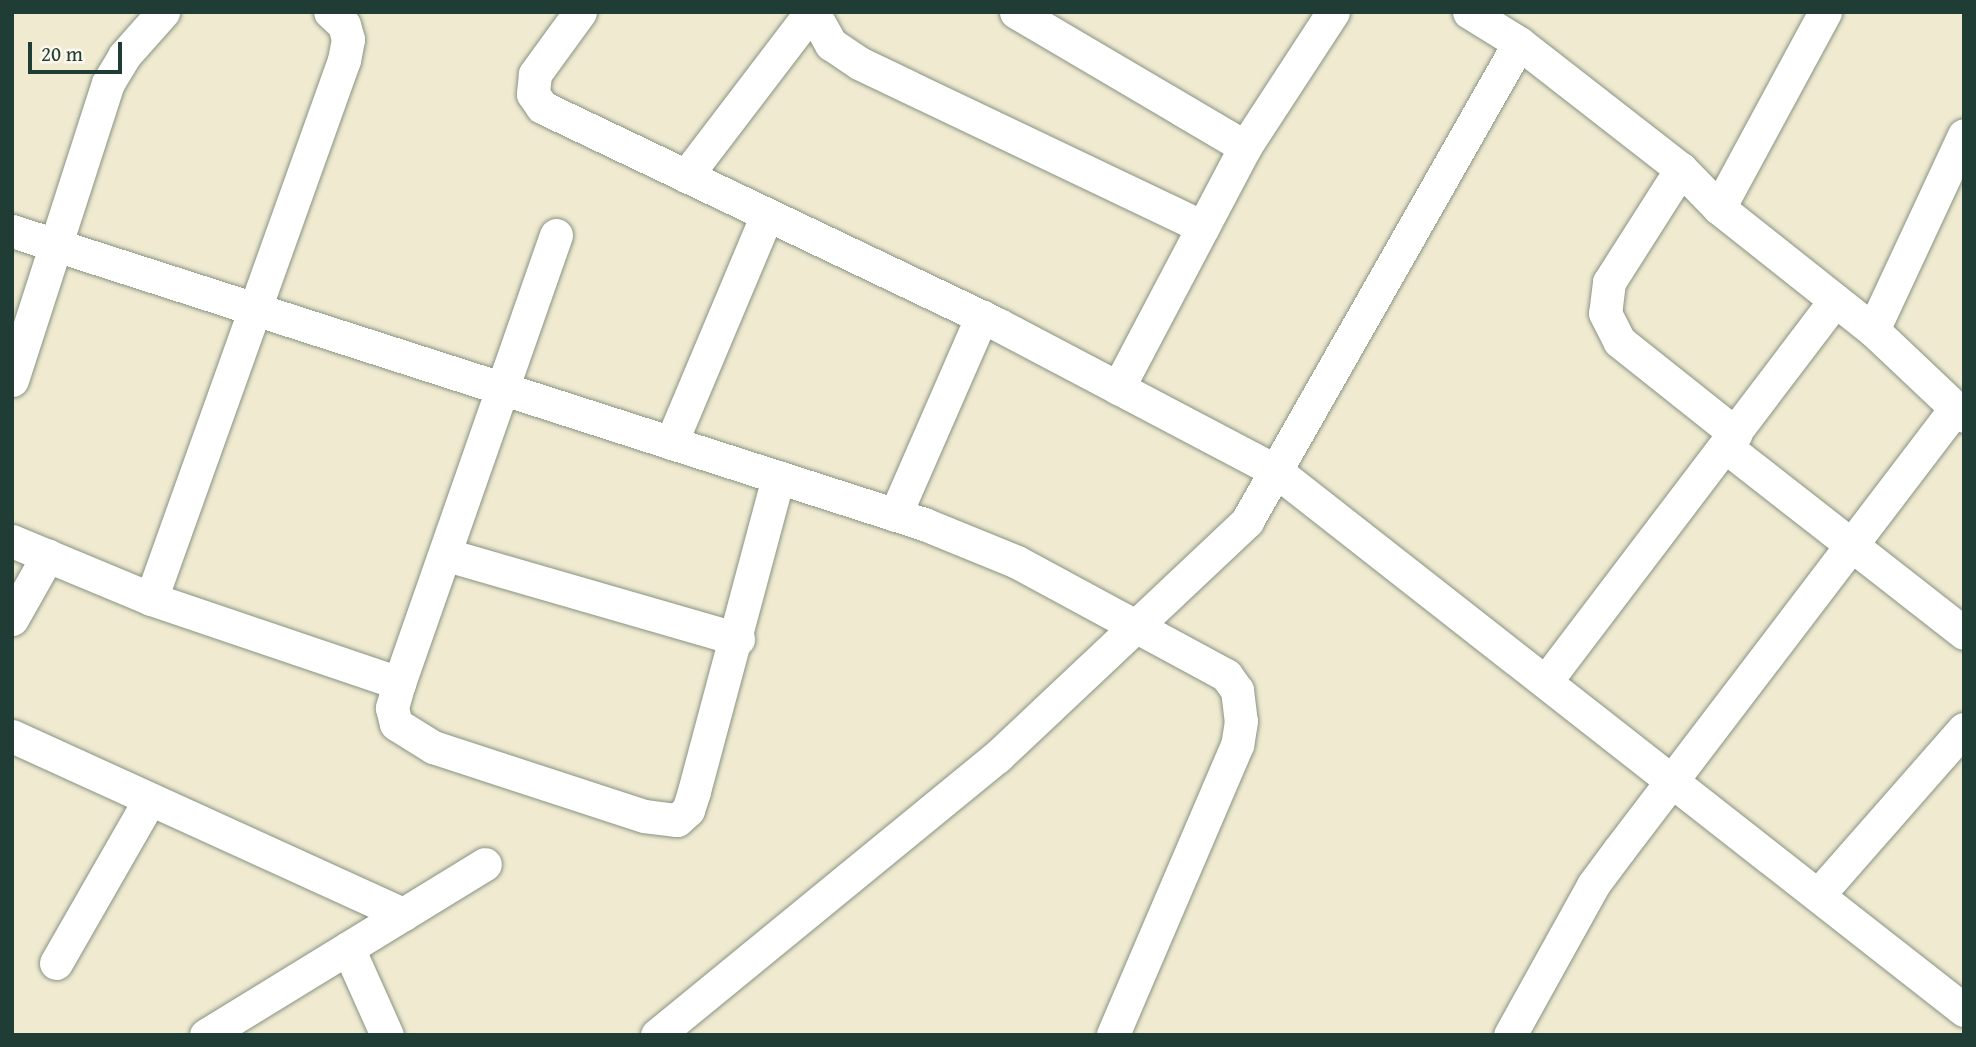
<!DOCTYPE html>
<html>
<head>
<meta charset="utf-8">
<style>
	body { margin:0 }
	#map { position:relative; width:1976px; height:1047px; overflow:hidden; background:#f0ead1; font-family:"Gentium Book Plus",serif }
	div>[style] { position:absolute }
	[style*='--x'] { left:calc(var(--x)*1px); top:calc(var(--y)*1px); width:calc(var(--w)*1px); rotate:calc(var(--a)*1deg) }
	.roads { filter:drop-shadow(0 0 2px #889482) drop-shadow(0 0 2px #889482) }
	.street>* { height:33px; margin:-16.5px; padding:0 16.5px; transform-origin:16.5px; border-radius:16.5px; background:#fff }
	span { translate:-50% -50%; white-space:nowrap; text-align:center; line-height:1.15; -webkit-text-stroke:6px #fbf7ec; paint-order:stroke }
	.frame { position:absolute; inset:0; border:14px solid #1f3d34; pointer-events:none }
	.scale { position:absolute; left:28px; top:42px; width:94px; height:32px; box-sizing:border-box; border:4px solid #1f3d34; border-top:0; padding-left:9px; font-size:21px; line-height:24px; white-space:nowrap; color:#1f3d34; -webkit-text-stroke:5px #fbf7ec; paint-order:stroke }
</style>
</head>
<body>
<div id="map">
	<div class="roads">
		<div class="street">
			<div style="--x:580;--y:12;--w:77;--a:126"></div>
			<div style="--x:535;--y:74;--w:20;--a:96"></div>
			<div style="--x:533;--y:94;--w:16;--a:55"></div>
			<div style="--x:542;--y:107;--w:506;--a:25.5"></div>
			<div style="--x:999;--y:325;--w:313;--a:27.8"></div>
			<div style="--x:1276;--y:471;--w:874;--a:38.08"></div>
			<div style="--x:813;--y:12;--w:37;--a:61"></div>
			<div style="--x:831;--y:44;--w:34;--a:34"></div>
			<div style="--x:859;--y:63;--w:381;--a:25.5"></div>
			<div style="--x:1016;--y:12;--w:266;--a:30.5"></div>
			<div style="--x:1469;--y:12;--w:59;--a:31.8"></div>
			<div style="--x:1519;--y:43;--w:205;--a:37.9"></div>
			<div style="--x:1681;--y:169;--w:54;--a:45.7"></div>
			<div style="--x:1719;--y:208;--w:196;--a:38.4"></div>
			<div style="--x:1873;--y:330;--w:125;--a:43.4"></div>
			<div style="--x:1681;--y:169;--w:134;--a:122.5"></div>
			<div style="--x:1609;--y:282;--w:31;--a:97"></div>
			<div style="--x:1605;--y:313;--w:31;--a:63"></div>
			<div style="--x:1619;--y:341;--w:149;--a:38.5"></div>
			<div style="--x:686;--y:176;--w:206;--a:-52.7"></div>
			<div style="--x:1719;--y:208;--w:223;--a:-61.6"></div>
			<div style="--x:12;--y:231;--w:958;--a:17.81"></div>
			<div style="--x:924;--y:524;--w:100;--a:22.2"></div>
			<div style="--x:1017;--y:562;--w:238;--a:28.4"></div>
			<div style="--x:1226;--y:675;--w:19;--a:54"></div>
			<div style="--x:1237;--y:690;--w:31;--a:83"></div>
			<div style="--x:1241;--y:721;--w:24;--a:99"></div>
			<div style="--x:1237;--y:745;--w:315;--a:113.2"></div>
			<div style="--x:556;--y:235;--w:475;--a:109.3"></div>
			<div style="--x:399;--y:683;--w:26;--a:106"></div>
			<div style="--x:392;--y:708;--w:16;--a:76"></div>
			<div style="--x:396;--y:724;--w:44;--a:31.9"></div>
			<div style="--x:433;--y:747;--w:222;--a:18.1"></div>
			<div style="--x:644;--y:816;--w:33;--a:7"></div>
			<div style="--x:677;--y:820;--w:15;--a:-42"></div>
			<div style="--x:688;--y:810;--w:20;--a:-72"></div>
			<div style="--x:694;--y:791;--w:325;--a:-75"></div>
			<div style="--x:1873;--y:330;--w:215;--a:-65"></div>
			<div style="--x:12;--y:380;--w:312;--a:-72.1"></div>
			<div style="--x:108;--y:83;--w:31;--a:-59"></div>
			<div style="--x:124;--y:56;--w:59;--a:-48.4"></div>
			<div style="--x:1118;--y:388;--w:272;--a:-62.2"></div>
			<div style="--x:1245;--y:147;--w:161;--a:-56.9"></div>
			<div style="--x:671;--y:443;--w:247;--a:-67.2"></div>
			<div style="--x:1726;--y:447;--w:302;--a:38"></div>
			<div style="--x:895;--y:515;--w:217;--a:-66.4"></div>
			<div style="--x:12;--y:541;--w:151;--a:22.6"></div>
			<div style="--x:151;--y:599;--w:262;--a:18.7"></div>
			<div style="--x:447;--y:555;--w:303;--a:16.1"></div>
			<div style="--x:151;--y:599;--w:573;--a:-70.3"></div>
			<div style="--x:344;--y:60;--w:21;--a:-79"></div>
			<div style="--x:348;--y:39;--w:15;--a:-106"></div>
			<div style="--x:344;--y:25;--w:19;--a:-137"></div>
			<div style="--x:12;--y:619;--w:73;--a:-60.6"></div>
			<div style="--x:1546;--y:681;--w:478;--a:-52.8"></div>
			<div style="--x:12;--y:736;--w:430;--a:24.5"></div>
			<div style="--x:1818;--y:895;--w:221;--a:-48.7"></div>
			<div style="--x:348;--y:948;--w:95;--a:65.9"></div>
			<div style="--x:56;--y:963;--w:189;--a:-60.2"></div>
			<div style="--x:206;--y:1035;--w:327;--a:-31.5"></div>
			<div style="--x:657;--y:1035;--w:439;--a:-39.3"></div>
			<div style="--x:997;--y:757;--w:344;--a:-43.3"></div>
			<div style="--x:1247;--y:521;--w:550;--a:-60.36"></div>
			<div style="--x:1510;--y:1035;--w:171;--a:-61"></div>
			<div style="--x:1593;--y:885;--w:44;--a:-53.4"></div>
			<div style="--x:1619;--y:850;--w:554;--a:-52.7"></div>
		</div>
	</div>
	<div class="frame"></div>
	<div class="scale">20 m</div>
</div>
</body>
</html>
